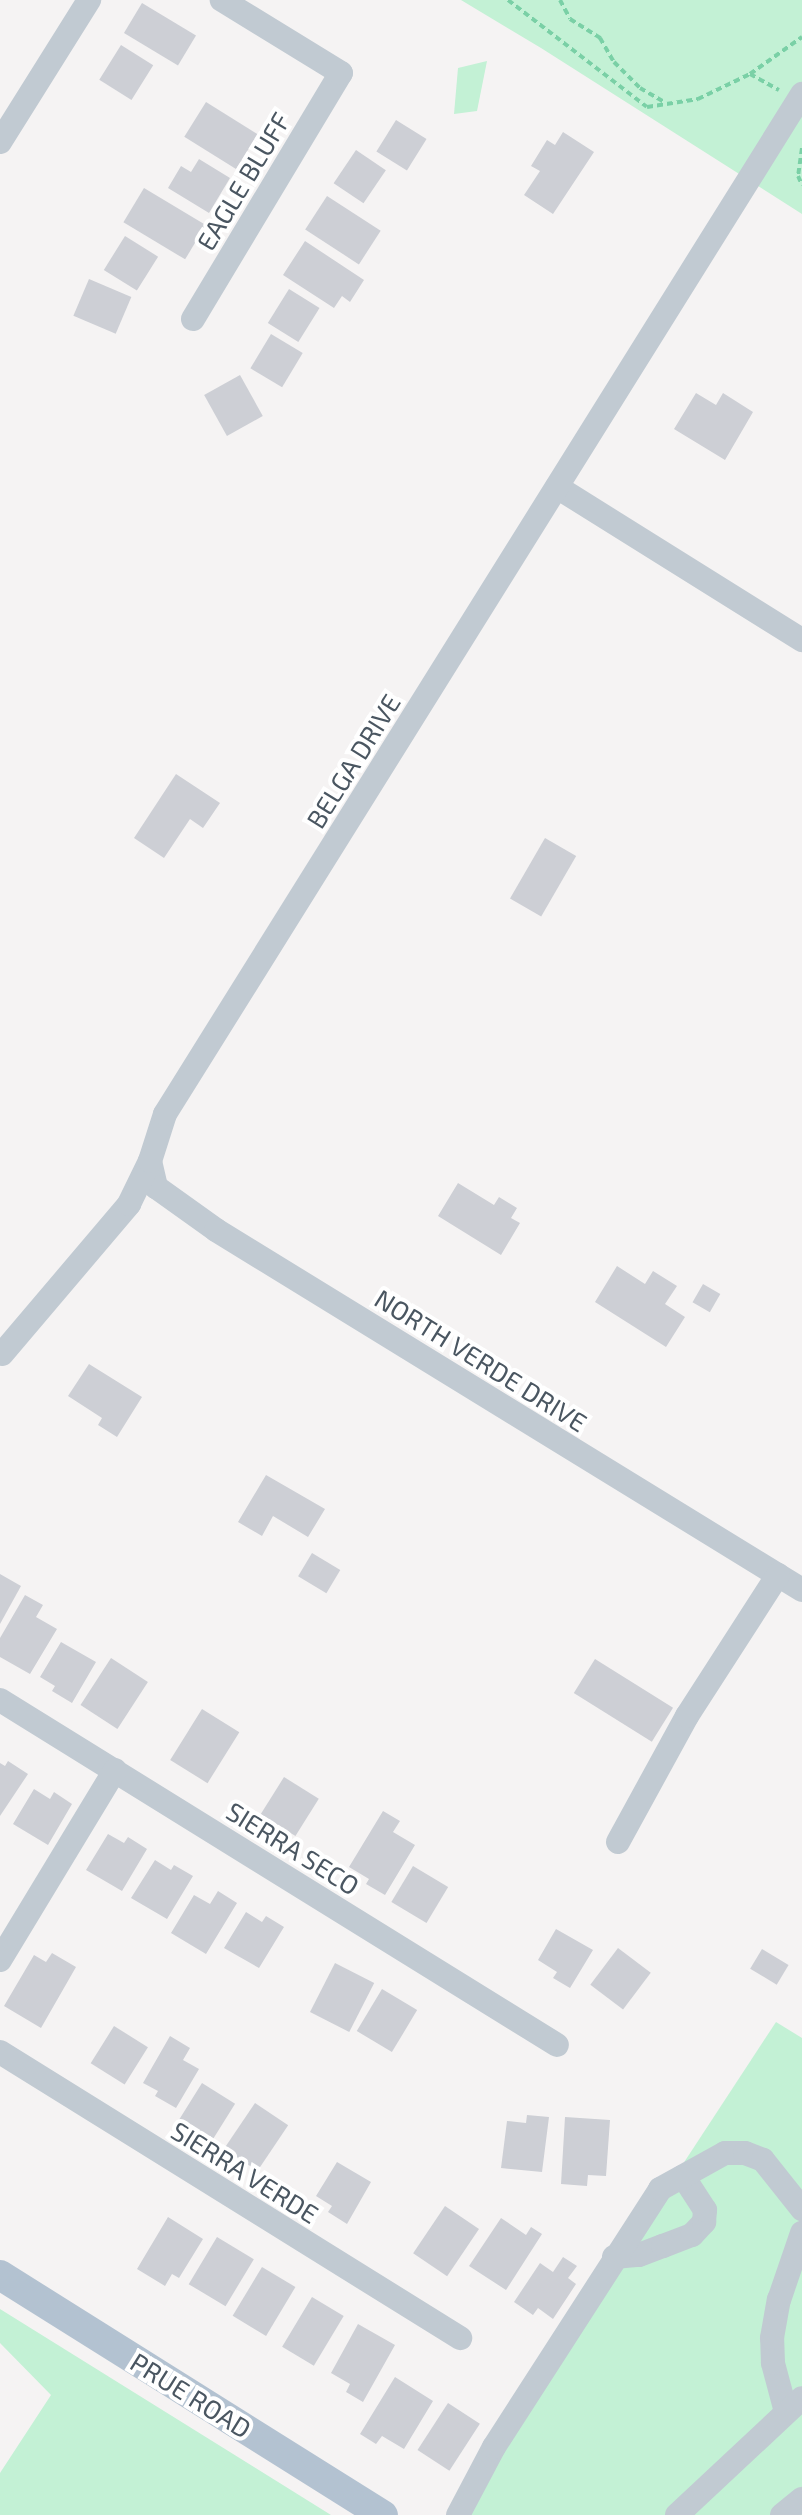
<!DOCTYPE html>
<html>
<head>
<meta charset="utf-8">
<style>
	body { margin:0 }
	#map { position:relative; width:802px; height:2515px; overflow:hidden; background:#f5f3f3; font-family:"Exo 2",sans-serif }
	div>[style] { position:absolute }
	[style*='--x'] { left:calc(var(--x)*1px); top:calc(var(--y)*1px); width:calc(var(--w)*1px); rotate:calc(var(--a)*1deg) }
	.green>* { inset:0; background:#c3f1d5 }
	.building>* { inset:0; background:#cdcfd5; transform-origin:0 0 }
	.path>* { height:4px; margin-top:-2px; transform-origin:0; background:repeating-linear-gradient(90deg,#7ad0a6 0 6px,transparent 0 10px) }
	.minor>* { height:24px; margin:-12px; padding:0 12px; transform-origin:12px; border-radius:12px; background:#c1cad2 }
	.major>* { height:30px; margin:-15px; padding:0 15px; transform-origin:15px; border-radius:15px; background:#b3c2d1 }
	span { translate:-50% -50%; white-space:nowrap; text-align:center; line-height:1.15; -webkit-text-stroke:8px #fff; paint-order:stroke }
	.street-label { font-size:26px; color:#4a5661 }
</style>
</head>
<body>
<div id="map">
	<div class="green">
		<div style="clip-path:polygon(461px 0,802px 0,802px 214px,541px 48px)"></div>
		<div style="clip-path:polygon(487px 61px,477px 111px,454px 114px,458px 68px)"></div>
		<div style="clip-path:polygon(776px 2022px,802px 2038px,802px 2515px,453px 2515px)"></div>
		<div style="clip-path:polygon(0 2309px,331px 2515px,0 2515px,0 2473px,51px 2395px,0 2343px)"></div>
	</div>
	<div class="building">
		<div style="left:142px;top:3px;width:63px;height:35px;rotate:31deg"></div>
		<div style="left:121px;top:45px;width:38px;height:41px;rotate:32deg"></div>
		<div style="left:206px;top:102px;width:61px;height:41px;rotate:32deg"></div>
		<div style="left:396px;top:120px;width:36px;height:37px;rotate:32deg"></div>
		<div style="clip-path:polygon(563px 132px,594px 152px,553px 214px,524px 195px,540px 171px,531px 166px,547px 140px,555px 145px)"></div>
		<div style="left:356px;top:150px;width:36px;height:40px;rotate:34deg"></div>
		<div style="clip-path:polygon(199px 159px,230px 178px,209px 213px,168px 188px,181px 166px,191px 172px)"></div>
		<div style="left:144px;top:188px;width:72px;height:40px;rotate:31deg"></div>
		<div style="left:327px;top:196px;width:64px;height:40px;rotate:33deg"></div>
		<div style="left:125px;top:236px;width:39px;height:40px;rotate:32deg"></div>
		<div style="clip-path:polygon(305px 241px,364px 280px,350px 302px,342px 296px,334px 308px,283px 275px)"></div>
		<div style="left:89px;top:279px;width:46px;height:40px;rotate:23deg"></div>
		<div style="left:289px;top:289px;width:36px;height:40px;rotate:32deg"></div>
		<div style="left:271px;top:334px;width:37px;height:40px;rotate:31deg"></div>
		<div style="left:240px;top:375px;width:47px;height:41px;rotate:61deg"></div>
		<div style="clip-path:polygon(696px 393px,716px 405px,723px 393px,753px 412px,725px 460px,674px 429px)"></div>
		<div style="clip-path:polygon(176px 774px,220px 803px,203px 828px,190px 819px,164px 858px,134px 838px)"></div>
		<div style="left:545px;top:838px;width:36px;height:70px;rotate:30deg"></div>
		<div style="clip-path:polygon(458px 1183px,494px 1205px,499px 1197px,517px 1208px,511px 1218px,520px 1223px,501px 1255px,438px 1216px)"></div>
		<div style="clip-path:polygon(617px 1266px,645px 1284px,653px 1271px,677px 1286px,665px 1304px,685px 1317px,666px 1347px,595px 1302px)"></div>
		<div style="left:703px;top:1284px;width:20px;height:21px;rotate:30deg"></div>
		<div style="clip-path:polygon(89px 1364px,142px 1397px,117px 1437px,98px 1425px,102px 1418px,68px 1396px)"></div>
		<div style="clip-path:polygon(266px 1475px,325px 1509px,308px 1537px,273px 1516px,262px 1536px,238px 1522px)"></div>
		<div style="left:312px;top:1553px;width:33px;height:27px;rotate:31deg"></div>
		<div style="clip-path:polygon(0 1574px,21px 1586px,0 1624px)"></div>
		<div style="clip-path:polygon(25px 1595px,43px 1605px,36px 1617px,57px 1629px,30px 1674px,0 1657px,0 1638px)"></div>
		<div style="clip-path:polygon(61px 1642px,96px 1662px,72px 1703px,52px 1691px,55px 1686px,40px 1677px)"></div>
		<div style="left:111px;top:1658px;width:44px;height:56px;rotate:33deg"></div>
		<div style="left:595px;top:1659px;width:92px;height:40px;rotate:32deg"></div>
		<div style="left:202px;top:1709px;width:44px;height:60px;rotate:32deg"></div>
		<div style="clip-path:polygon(8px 1761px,28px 1774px,0 1816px,0 1763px,5px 1766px)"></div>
		<div style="left:284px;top:1777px;width:41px;height:44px;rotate:32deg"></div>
		<div style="clip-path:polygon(34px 1789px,50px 1799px,54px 1792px,72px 1804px,48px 1845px,13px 1824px)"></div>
		<div style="clip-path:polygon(383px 1811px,400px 1821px,393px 1832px,415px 1845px,385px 1895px,366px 1884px,369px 1879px,349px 1867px)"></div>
		<div style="clip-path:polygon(108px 1834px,124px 1843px,128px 1837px,147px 1849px,122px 1891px,86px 1870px)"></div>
		<div style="clip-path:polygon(155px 1860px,171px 1870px,174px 1865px,193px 1876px,167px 1919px,131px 1898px)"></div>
		<div style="left:413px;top:1866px;width:41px;height:42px;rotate:31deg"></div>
		<div style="clip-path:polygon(218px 1891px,237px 1903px,206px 1954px,171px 1933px,194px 1895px,210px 1904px)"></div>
		<div style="clip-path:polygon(246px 1912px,262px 1922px,266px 1916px,284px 1927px,259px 1968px,224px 1948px)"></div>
		<div style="clip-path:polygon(556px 1929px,593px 1950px,570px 1988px,553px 1978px,557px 1972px,538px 1960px)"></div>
		<div style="left:618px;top:1948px;width:41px;height:46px;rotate:37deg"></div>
		<div style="left:762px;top:1949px;width:31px;height:23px;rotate:31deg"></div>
		<div style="clip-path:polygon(52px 1953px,76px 1967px,41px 2028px,4px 2006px,34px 1955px,46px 1962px)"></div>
		<div style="left:335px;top:1963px;width:44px;height:55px;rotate:27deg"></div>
		<div style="left:382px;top:1989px;width:41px;height:49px;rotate:31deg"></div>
		<div style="left:114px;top:2026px;width:40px;height:44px;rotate:32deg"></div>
		<div style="clip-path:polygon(170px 2036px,190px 2048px,183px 2060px,199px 2069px,176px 2108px,155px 2096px,158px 2091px,143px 2083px)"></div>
		<div style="left:202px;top:2083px;width:39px;height:43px;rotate:32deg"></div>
		<div style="left:255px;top:2103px;width:40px;height:55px;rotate:34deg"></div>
		<div style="clip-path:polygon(527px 2115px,549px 2117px,542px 2172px,501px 2168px,507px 2121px,526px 2123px)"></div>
		<div style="clip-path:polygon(565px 2117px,610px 2120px,606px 2176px,588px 2175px,587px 2186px,561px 2184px)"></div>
		<div style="clip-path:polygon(337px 2162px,371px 2182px,347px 2224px,328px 2212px,332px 2206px,316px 2196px)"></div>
		<div style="left:445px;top:2206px;width:41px;height:57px;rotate:34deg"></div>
		<div style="clip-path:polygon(168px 2217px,203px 2239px,179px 2278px,172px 2274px,165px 2286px,137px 2269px)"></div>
		<div style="clip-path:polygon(501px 2218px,526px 2235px,531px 2227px,542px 2234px,506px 2290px,469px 2266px)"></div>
		<div style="left:217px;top:2237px;width:43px;height:55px;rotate:31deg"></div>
		<div style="clip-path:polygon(563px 2257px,577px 2266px,568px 2278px,576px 2284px,553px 2319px,538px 2308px,533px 2315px,514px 2302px,540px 2263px,553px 2272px)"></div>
		<div style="left:262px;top:2267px;width:39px;height:57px;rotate:31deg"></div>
		<div style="left:312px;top:2297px;width:37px;height:58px;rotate:31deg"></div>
		<div style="clip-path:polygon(358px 2324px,395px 2345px,363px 2402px,346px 2392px,350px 2384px,331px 2373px)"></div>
		<div style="clip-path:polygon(395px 2377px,433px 2401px,404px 2449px,382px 2436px,376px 2444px,360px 2434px)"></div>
		<div style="left:448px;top:2403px;width:38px;height:56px;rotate:33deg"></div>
	</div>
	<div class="path">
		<div style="--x:508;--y:0;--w:175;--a:37.6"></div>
		<div style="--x:647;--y:107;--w:52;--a:-8.9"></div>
		<div style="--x:698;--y:99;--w:58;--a:-25.7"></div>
		<div style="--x:750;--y:74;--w:64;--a:-35.4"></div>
		<div style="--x:560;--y:0;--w:21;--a:62"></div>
		<div style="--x:570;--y:19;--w:36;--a:32"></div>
		<div style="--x:600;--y:38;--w:28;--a:60"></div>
		<div style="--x:614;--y:62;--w:37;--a:45"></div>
		<div style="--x:640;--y:88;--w:28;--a:30"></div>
		<div style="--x:750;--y:74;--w:33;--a:29"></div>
		<div style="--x:802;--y:148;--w:28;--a:98"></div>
		<div style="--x:798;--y:176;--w:10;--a:66"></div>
	</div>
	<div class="minor">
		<div style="--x:0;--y:142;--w:168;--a:-57.9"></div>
		<div style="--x:193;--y:319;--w:287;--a:-59"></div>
		<div style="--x:341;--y:73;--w:140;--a:-148.5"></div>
		<div style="--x:557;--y:487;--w:289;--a:32"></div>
		<div style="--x:150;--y:1161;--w:27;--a:77"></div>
		<div style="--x:156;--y:1187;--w:74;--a:35.6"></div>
		<div style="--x:216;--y:1230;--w:688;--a:31.56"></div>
		<div style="--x:2;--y:1354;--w:197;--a:-49.7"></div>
		<div style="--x:129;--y:1204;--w:48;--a:-64"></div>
		<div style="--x:150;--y:1161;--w:49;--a:-72.3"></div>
		<div style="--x:165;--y:1114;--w:1203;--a:-58.01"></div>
		<div style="--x:0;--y:1700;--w:655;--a:31.77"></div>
		<div style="--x:618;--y:1842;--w:144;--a:-61.3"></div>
		<div style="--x:687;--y:1716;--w:168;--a:-57.2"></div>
		<div style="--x:0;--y:1960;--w:222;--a:-58.8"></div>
		<div style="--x:0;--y:2052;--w:542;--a:31.87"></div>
		<div style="--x:614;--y:2257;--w:25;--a:-5"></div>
		<div style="--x:639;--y:2255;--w:26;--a:-21"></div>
		<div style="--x:663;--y:2246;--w:31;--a:-21"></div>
		<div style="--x:692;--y:2235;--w:18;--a:-47"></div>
		<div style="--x:704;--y:2222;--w:12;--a:-85"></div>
		<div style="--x:705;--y:2210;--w:40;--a:-122.9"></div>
		<div style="--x:786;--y:2412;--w:51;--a:-104.9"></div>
		<div style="--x:773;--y:2363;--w:25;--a:-92"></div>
		<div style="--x:772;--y:2338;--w:39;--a:-80"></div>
		<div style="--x:779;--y:2300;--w:71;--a:-71.1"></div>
		<div style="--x:458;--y:2515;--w:77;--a:-62.1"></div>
		<div style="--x:494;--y:2447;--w:307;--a:-57.2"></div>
		<div style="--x:660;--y:2189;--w:74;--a:-29"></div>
		<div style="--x:725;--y:2153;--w:20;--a:0"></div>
		<div style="--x:745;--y:2153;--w:19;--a:21"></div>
		<div style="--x:763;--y:2160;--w:63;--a:51.5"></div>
		<div style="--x:677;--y:2515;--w:171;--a:-43.1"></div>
		<div style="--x:782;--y:2515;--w:26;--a:-39"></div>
	</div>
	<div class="major">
		<div style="--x:0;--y:2275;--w:452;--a:32.1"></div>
	</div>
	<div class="street-label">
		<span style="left:243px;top:181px;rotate:-59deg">EAGLE BLUFF</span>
		<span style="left:353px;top:761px;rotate:-58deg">BELGA DRIVE</span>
		<span style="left:481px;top:1360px;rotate:32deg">NORTH VERDE DRIVE</span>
		<span style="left:293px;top:1848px;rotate:32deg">SIERRA SECO</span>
		<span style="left:245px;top:2172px;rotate:32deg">SIERRA VERDE</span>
		<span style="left:191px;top:2395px;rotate:32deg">PRUE ROAD</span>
	</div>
</div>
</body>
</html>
